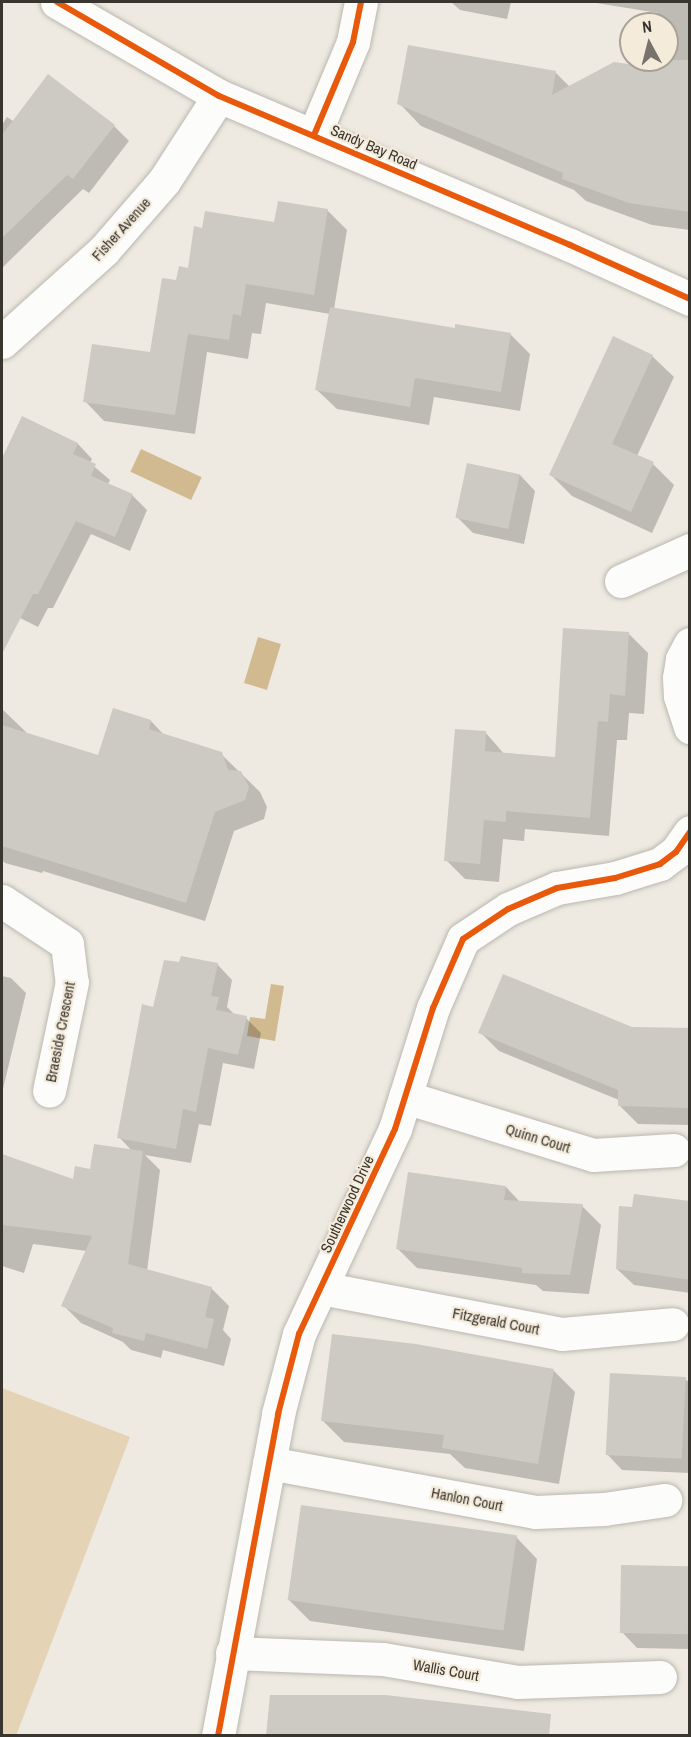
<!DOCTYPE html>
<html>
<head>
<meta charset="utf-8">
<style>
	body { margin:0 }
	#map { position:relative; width:691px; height:1737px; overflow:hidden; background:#eeeae1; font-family:"Archivo Narrow",sans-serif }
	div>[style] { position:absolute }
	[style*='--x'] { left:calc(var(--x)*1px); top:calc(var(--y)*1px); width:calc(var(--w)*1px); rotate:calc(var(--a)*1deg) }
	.green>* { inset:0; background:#e4d3b5 }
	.water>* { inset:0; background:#d2ba90; transform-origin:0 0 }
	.shadow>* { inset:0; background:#0003 }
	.building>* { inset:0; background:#cdcac3; transform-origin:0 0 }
	.roads { filter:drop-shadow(0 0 2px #bbb7b0) drop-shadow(0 0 2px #bbb7b0) }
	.minor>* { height:33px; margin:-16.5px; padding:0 16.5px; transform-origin:16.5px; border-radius:16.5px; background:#fcfcfa }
	.major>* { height:33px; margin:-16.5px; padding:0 16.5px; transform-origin:16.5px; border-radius:16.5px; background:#fcfcfa }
	.cycleway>* { height:6px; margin:-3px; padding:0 3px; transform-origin:3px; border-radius:3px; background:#e8590c }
	span { translate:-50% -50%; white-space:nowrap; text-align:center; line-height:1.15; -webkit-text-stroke:4.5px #f4ebdb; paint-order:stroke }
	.street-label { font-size:15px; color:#39352f }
	.frame { position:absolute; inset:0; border:3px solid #39352f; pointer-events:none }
	.north { position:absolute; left:619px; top:12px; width:60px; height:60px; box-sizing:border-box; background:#f4ebdb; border:2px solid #a9a296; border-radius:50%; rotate:353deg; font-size:16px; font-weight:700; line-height:24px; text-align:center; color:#39352f }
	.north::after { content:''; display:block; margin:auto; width:21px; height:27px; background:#78746d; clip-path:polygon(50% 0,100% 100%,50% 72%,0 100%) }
</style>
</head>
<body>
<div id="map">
	<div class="green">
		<div style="clip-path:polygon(2px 1388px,130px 1437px,16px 1736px,2px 1735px)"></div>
	</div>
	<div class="water">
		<div style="left:141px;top:449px;width:67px;height:25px;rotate:25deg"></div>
		<div style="left:258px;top:637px;width:24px;height:48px;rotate:17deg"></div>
		<div style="clip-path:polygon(271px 984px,284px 986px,275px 1041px,247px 1036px,250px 1017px,265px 1019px)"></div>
	</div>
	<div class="shadow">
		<div style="clip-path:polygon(451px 2px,511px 2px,507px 19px,460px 10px)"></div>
		<div style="clip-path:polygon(590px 2px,690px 2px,690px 230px,652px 225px,586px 201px,574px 190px,421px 126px,399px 103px,555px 72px,570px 87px,650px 69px,651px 60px,667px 60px,667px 24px,656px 24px,658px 13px)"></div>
		<div style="clip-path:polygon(7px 117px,13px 121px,114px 126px,129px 141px,89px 193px,83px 189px,2px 268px,2px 125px)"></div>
		<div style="clip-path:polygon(327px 210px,347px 230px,334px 309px,456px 330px,510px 334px,530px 354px,520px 411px,434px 397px,429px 425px,337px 409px,317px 390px,330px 314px,266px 303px,261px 334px,252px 333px,248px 359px,207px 352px,195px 434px,104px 421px,85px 401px,151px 354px,178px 282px,189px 270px,203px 229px,276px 224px)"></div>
		<div style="clip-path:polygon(652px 356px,674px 377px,637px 456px,653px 464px,674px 485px,652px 533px,572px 496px,551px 475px)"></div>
		<div style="clip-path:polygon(23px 418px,78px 444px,92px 459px,90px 463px,110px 480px,108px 484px,132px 495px,147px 510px,130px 551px,91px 534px,53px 608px,48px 608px,38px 627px,2px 609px,2px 461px)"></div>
		<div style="clip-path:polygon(469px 464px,520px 475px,535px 491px,524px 544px,473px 533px,457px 517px)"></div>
		<div style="clip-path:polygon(629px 634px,648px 653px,644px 714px,629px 713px,627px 740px,617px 740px,609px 836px,525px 829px,524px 841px,503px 839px,499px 882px,465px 879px,446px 860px,486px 733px,505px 755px,556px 759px)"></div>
		<div style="clip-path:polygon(2px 709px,26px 732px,25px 734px,99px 757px,151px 721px,165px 736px,221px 754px,260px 792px,267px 807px,264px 819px,234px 831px,205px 921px,43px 871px,42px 873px,5px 863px,2px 860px)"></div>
		<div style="clip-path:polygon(217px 964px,232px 980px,227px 1007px,234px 1014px,246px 1018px,261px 1033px,254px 1069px,223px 1063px,211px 1126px,199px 1124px,191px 1163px,145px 1155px,160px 1170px,147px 1271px,211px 1288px,229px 1306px,223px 1330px,231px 1339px,224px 1366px,163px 1350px,161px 1358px,131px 1350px,123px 1342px,81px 1323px,63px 1305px,87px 1251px,33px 1244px,24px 1273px,2px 1266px,2px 1268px,2px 1156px,75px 1181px,132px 1151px,119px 1137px,154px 1008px)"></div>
		<div style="clip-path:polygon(2px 976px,11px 978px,26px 993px,2px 1093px)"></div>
		<div style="clip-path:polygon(631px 1028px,690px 1030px,690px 1125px,638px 1124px,619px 1105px,619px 1100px,499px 1051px,480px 1032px)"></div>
		<div style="clip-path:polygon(506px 1187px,521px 1203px,582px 1206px,601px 1225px,589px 1294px,543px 1291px,536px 1285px,417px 1268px,398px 1249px)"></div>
		<div style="clip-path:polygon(690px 1203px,690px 1293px,634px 1285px,617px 1269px,633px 1208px)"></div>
		<div style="clip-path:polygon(554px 1371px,575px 1392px,559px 1484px,465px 1468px,450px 1454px,344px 1442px,323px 1421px)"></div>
		<div style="clip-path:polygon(685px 1379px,690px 1383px,690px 1473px,622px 1470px,607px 1454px)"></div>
		<div style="clip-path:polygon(516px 1537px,537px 1559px,524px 1651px,310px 1621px,289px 1600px)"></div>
		<div style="clip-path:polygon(689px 1567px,690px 1649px,637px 1648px,622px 1632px)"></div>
	</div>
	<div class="building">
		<div style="clip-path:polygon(408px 45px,556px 71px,552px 95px,614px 62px,649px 67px,650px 60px,690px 60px,690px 212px,629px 203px,562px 179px,563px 173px,397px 104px)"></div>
		<div style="clip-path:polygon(48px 74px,115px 125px,73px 179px,67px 175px,2px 238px,2px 135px)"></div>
		<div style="clip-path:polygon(278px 201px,328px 209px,314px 295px,246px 284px,241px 316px,233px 314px,229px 340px,188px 334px,175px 415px,83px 402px,92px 344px,150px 352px,162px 278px,176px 280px,179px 266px,188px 268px,194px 226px,202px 228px,205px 211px,274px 222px)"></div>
		<div style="clip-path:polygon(330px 307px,455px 328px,455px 324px,511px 333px,501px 392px,415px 378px,410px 407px,315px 390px)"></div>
		<div style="clip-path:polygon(613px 336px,653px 355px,612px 444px,654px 462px,631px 512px,549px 475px)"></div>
		<div style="clip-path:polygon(22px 416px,78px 443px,73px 454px,96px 464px,91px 476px,133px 494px,115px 537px,76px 521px,38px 594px,33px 594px,2px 654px,2px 458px)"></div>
		<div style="left:467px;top:463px;width:54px;height:56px;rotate:12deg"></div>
		<div style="clip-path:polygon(563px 628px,629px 632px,625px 696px,610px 694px,608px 722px,598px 721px,590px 818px,506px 811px,506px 822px,484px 820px,480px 864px,444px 861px,455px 729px,486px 731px,485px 751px,555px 757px)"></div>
		<div style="clip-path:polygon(113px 708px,151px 720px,149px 729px,222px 752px,228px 770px,241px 771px,249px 787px,245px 800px,215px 812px,186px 903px,2px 846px,2px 725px,98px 755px)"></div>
		<div style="clip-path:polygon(181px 956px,218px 963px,211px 996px,219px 997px,216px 1010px,247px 1016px,238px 1055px,208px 1048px,196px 1112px,183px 1109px,176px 1149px,117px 1138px,142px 1004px,153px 1007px,164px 960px,179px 962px)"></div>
		<div style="clip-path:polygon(503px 974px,632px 1027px,690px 1028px,689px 1108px,618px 1106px,618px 1090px,478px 1033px)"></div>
		<div style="clip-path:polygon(94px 1144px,143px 1151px,128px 1264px,212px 1287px,205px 1317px,214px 1319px,207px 1349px,146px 1333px,144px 1341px,112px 1333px,113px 1328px,61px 1306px,92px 1236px,2px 1225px,2px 1154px,73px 1179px,75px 1166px,90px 1169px)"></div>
		<div style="clip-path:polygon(408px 1172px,506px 1186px,504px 1200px,583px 1204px,570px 1275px,522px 1273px,522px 1268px,396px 1249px)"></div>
		<div style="clip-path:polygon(634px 1194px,690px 1201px,690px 1280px,616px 1269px,619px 1206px,632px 1207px)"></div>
		<div style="clip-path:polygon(332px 1334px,416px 1344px,554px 1369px,538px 1464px,442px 1448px,444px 1435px,321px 1421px)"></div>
		<div style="left:610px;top:1373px;width:76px;height:82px;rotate:3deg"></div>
		<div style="left:301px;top:1505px;width:218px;height:96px;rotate:8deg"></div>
		<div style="left:621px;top:1565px;width:68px;height:68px;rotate:1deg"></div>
		<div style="clip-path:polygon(270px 1695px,385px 1695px,551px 1714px,549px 1736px,266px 1736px)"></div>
	</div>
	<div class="roads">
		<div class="minor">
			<div style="--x:314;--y:135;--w:101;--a:-67.2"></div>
			<div style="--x:353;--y:42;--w:41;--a:-78.7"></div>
			<div style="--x:2;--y:342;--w:137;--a:-42"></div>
			<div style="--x:104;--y:250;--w:91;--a:-49"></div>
			<div style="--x:164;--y:181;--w:101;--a:-57.1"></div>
			<div style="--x:621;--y:581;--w:76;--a:-24.2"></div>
			<div style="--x:690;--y:644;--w:17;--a:118"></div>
			<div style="--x:682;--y:659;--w:19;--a:99"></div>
			<div style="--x:679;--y:678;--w:18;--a:87"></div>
			<div style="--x:680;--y:696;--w:33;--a:72"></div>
			<div style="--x:2;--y:901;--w:78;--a:33.5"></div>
			<div style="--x:67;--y:944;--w:38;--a:83"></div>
			<div style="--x:72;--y:982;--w:111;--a:101.9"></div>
			<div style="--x:405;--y:1097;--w:197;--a:17.1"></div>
			<div style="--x:593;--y:1155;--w:81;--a:-3.5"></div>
			<div style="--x:321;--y:1288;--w:245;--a:10.8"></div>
			<div style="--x:562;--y:1334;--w:111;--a:-5.1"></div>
			<div style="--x:269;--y:1463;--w:271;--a:10.4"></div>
			<div style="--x:536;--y:1512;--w:68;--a:-2.5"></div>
			<div style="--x:604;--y:1509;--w:62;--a:-8.4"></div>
			<div style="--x:232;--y:1653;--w:151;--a:2.3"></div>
			<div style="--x:383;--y:1659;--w:137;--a:9.7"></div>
			<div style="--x:518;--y:1682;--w:142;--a:-2"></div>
			<div style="--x:218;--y:1736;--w:328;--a:-79.4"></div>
			<div style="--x:278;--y:1414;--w:83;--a:-75.3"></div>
			<div style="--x:299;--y:1334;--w:226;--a:-64.9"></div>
			<div style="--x:395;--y:1129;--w:127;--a:-72.6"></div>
			<div style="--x:433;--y:1008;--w:75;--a:-66.5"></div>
			<div style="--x:463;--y:939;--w:54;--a:-33.7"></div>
			<div style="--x:508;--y:909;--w:53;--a:-23.2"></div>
			<div style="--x:557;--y:888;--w:59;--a:-9.8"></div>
			<div style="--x:615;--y:878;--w:47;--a:-17.3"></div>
			<div style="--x:660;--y:864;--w:20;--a:-37"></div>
			<div style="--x:676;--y:852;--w:24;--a:-55"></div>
		</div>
		<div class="major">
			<div style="--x:57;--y:2;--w:187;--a:30.1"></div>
			<div style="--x:219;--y:96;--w:381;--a:23"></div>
			<div style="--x:570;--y:245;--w:132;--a:24.2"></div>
		</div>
	</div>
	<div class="cycleway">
		<div style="--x:57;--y:2;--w:187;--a:30.1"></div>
		<div style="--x:219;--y:96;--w:381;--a:23"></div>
		<div style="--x:570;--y:245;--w:132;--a:24.2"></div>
		<div style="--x:314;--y:135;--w:101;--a:-67.2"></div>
		<div style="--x:353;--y:42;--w:41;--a:-78.7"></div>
		<div style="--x:218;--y:1736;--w:328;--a:-79.4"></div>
		<div style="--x:278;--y:1414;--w:83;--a:-75.3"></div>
		<div style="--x:299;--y:1334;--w:226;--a:-64.9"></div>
		<div style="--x:395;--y:1129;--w:127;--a:-72.6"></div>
		<div style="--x:433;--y:1008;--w:75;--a:-66.5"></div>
		<div style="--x:463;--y:939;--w:54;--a:-33.7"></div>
		<div style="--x:508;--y:909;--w:53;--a:-23.2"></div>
		<div style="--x:557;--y:888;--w:59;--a:-9.8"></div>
		<div style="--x:615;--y:878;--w:47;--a:-17.3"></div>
		<div style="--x:660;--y:864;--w:20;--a:-37"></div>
		<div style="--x:676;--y:852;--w:24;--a:-55"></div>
	</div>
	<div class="street-label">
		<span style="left:374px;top:147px;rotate:23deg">Sandy Bay Road</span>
		<span style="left:121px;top:229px;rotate:-48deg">Fisher Avenue</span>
		<span style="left:60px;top:1032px;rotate:-79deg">Braeside Crescent</span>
		<span style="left:538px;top:1138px;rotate:17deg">Quinn Court</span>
		<span style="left:347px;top:1204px;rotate:-65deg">Southerwood Drive</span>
		<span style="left:496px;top:1321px;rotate:11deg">Fitzgerald Court</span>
		<span style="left:467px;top:1499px;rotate:11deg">Hanlon Court</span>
		<span style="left:446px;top:1670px;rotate:10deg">Wallis Court</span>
	</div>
	<div class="frame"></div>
	<div class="north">N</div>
</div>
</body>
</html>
